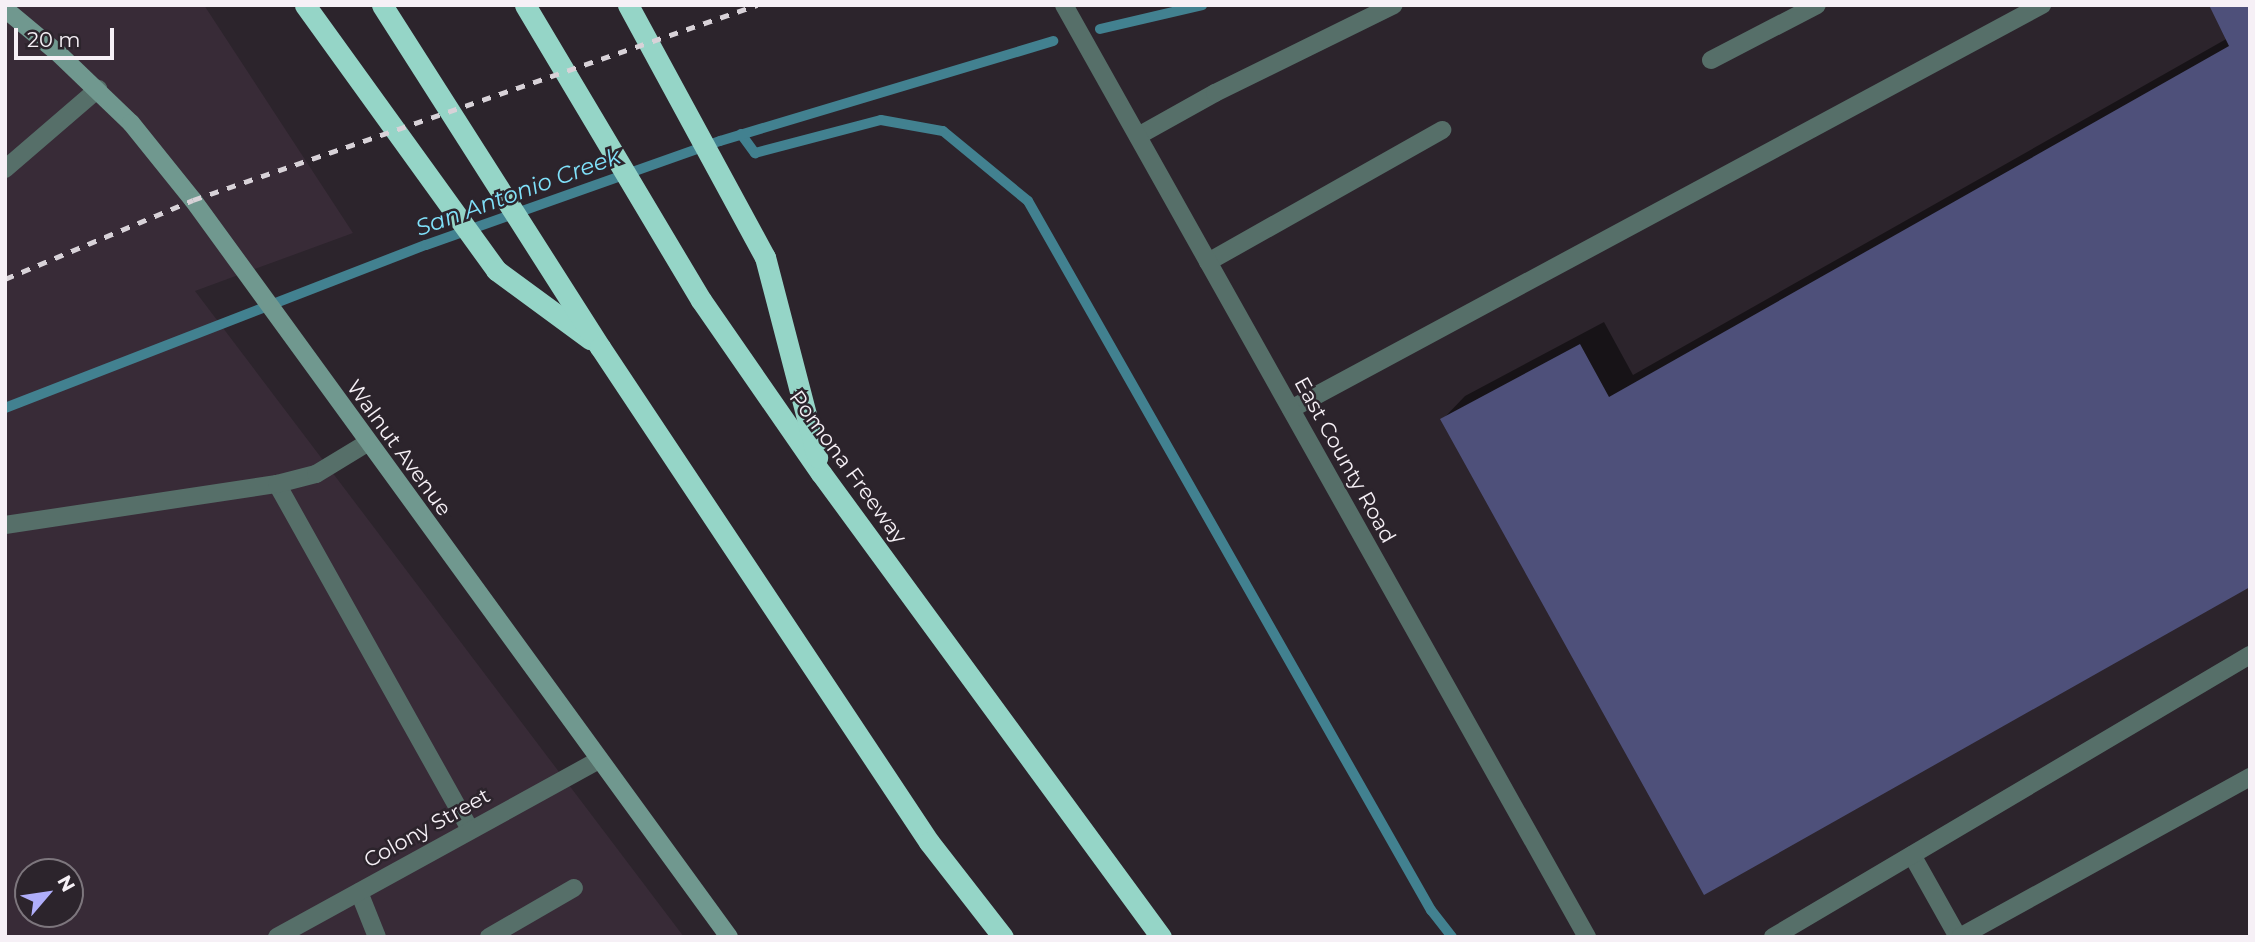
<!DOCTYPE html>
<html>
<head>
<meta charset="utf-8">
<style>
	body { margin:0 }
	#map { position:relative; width:2255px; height:942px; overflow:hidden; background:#2c242c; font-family:Montserrat,sans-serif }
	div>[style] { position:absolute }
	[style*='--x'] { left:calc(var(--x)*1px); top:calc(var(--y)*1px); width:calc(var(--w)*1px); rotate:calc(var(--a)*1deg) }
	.built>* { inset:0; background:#382b37 }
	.shadow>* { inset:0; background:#0007 }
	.stream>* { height:10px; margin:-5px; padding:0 5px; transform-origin:5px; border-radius:5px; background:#428190 }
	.building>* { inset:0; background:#4e507a }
	.lane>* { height:18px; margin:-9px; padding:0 9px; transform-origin:9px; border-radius:9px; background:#566f69 }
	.street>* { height:18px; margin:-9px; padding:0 9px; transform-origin:9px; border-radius:9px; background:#566f69 }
	.secondary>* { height:18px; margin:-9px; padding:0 9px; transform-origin:9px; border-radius:9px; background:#70988f }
	.highway>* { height:21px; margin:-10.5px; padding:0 10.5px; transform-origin:10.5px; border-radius:10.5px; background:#95d5c7 }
	.rail>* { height:5px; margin-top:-2.5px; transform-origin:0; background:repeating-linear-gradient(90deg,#d8d2d8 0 9px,transparent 0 18px) }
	span { translate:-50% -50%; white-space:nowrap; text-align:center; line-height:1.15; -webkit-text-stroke:5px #2c242c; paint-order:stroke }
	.street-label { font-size:21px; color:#f6f0f6 }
	.water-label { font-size:23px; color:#80e2fb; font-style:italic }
	.frame { position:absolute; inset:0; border:7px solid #f6f0f6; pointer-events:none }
	.north { position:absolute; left:14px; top:858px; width:70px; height:70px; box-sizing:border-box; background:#2c242c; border:2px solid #7d767d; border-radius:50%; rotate:61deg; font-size:19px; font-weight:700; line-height:28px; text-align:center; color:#f6f0f6 }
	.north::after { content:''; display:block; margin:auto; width:24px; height:32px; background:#b0aefa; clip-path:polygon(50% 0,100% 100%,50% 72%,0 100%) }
	.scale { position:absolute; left:14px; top:28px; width:100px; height:32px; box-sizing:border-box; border:4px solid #f6f0f6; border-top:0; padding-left:9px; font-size:21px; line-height:24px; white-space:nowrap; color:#f6f0f6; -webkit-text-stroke:5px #2c242c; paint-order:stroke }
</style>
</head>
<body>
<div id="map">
	<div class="built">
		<div style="clip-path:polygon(evenodd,5px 5px,204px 5px,353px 233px,195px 291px,684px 937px,5px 937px,5px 5px,28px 872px,70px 872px,70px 914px,28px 914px,28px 872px)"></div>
	</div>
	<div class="shadow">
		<div style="clip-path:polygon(2250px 5px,2250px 585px,1442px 420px,1465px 396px,1604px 322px,1633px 375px,2228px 38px)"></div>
	</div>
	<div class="stream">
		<div style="--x:1100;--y:29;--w:105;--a:-13.2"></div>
		<div style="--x:741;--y:134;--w:24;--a:54"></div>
		<div style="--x:755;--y:153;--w:130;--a:-14.7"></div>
		<div style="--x:881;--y:120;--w:63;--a:10.1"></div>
		<div style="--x:943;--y:131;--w:110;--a:39.5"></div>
		<div style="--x:1028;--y:201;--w:816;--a:60.39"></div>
		<div style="--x:1431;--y:910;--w:34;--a:52"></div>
		<div style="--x:5;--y:408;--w:451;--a:-21.2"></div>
		<div style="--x:426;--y:245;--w:312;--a:-19.5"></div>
		<div style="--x:720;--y:141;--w:348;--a:-16.7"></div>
	</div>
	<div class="building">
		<div style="clip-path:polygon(2209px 5px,2250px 5px,2250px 587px,1704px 895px,1440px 419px,1580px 344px,1609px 397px,2229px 46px)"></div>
	</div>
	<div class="lane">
		<div style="--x:1711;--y:60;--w:119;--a:-27.4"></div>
		<div style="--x:1138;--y:136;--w:88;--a:-29.2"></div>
		<div style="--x:1215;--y:93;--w:199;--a:-26.2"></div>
		<div style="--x:5;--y:169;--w:123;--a:-40.7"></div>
		<div style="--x:1208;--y:262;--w:269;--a:-29.4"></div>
		<div style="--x:1291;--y:409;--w:853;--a:-28.28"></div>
		<div style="--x:277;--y:484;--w:396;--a:60.8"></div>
		<div style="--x:5;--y:525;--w:275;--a:-8.6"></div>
		<div style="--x:277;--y:484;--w:40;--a:-14.4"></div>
		<div style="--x:316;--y:474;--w:60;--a:-31.3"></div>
		<div style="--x:1912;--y:855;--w:94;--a:60.7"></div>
		<div style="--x:359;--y:892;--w:48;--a:68.2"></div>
		<div style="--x:489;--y:937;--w:98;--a:-30"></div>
		<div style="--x:1773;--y:937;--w:554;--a:-30.59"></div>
		<div style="--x:1960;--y:937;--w:331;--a:-28.9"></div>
	</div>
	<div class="street">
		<div style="--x:1064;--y:5;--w:1069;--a:60.7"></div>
		<div style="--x:277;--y:937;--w:367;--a:-28.8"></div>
	</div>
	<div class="secondary">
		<div style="--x:5;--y:9;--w:69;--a:39.7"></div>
		<div style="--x:58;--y:53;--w:101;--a:43.8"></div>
		<div style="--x:131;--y:123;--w:99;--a:51.2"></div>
		<div style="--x:193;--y:200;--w:911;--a:53.97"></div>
	</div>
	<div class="highway">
		<div style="--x:305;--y:5;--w:327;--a:54.2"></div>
		<div style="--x:496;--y:270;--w:117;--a:36.3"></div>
		<div style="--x:382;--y:5;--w:406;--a:57.5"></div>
		<div style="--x:600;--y:347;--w:594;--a:56.39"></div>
		<div style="--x:929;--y:842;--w:120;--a:52.1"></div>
		<div style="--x:525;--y:5;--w:344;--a:59.2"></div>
		<div style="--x:701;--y:300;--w:211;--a:55.3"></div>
		<div style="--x:821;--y:473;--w:575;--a:53.77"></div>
		<div style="--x:628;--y:5;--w:287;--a:61.5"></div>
		<div style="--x:765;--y:257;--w:207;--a:75.4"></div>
	</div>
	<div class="rail">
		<div style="--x:5;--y:279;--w:204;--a:-22.8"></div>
		<div style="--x:193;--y:200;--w:597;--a:-19.07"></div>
	</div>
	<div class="street-label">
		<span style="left:399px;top:448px;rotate:54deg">Walnut Avenue</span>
		<span style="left:1345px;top:460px;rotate:61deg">East County Road</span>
		<span style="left:848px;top:467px;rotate:54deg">Pomona Freeway</span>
		<span style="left:427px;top:828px;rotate:-29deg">Colony Street</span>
	</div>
	<div class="water-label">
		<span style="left:518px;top:192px;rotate:-20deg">San Antonio Creek</span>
	</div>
	<div class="frame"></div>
	<div class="north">N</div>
	<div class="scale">20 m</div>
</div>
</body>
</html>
